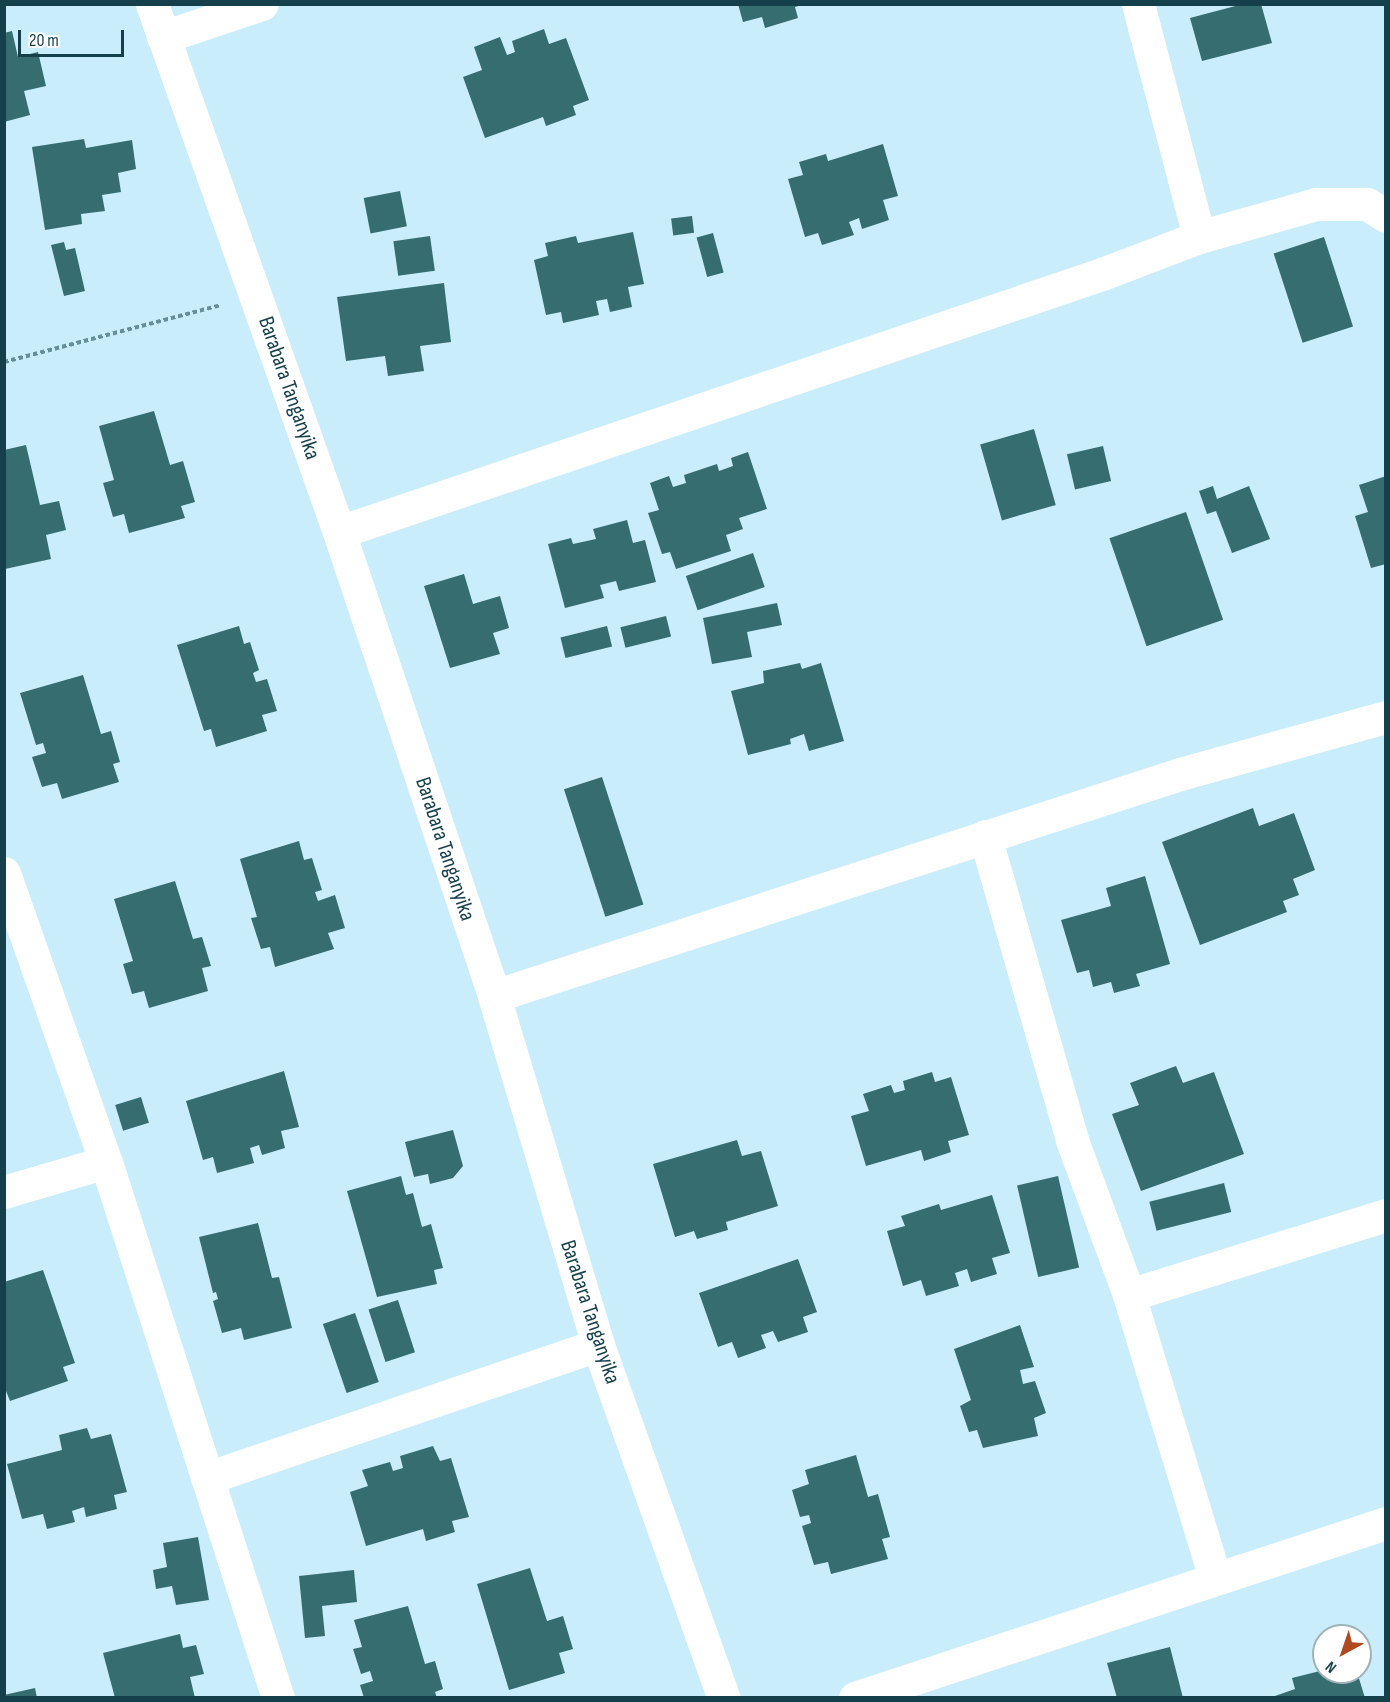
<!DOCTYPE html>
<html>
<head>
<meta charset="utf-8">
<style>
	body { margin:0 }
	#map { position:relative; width:1390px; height:1702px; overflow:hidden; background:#c9edfa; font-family:"Sofia Sans Condensed",sans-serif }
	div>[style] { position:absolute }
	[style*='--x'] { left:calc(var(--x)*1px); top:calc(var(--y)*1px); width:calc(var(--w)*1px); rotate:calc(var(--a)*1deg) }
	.building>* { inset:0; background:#366d70; transform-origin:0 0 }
	.path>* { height:4px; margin-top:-2px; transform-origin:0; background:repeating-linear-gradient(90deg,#668e9a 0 4.5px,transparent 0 7.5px) }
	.minor>* { height:33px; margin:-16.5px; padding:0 16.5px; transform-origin:16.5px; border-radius:16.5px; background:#fff }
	span { translate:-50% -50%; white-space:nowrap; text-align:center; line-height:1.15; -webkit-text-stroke:6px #fff; paint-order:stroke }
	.street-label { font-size:22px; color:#143f4b }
	.frame { position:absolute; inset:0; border:6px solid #143f4b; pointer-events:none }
	.north { position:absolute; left:1312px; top:1624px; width:60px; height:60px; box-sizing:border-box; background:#fff; border:2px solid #a1b2b7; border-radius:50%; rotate:220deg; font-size:16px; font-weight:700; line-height:24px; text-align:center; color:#143f4b }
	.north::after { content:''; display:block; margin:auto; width:21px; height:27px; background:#af491f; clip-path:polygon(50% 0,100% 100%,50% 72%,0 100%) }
	.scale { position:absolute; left:18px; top:30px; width:106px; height:27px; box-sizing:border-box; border:3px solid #143f4b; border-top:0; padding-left:8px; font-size:18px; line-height:21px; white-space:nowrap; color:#143f4b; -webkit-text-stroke:4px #fff; paint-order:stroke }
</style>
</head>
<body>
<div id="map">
	<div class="building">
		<div style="clip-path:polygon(738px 4px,802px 4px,802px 5px,795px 7px,798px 18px,765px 28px,762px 17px,743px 22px)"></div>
		<div style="clip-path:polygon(1243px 4px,1261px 4px,1272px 43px,1202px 61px,1190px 18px)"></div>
		<div style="clip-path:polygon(544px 29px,549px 44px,566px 38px,589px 100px,573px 106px,576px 115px,546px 126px,543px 117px,485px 138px,463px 77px,482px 70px,474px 47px,500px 37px,507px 55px,515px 52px,512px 41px)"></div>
		<div style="clip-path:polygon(12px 31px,18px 57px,38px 52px,46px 86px,24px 91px,30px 115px,4px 122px,4px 33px)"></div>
		<div style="clip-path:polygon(84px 139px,86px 148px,132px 140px,136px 169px,118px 173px,121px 192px,102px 195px,105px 211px,81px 214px,82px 224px,45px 230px,32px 147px)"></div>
		<div style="clip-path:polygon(883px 144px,898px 196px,883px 200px,889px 220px,862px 229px,859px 218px,849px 222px,854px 235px,822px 245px,818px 233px,805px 237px,788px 179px,803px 175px,799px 162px,826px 154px,828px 161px)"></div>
		<div style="left:400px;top:191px;width:36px;height:37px;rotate:79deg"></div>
		<div style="left:692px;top:216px;width:17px;height:21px;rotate:83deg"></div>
		<div style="clip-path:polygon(633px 232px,644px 284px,628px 287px,632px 307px,610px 312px,607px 299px,596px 301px,599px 315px,563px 323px,561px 312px,546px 315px,534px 260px,548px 256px,545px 243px,576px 236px,578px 243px)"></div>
		<div style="left:713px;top:233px;width:41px;height:17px;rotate:75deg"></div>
		<div style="left:430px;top:236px;width:35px;height:37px;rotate:82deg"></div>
		<div style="left:1324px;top:237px;width:94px;height:53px;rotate:72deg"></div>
		<div style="clip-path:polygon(64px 242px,66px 250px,75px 248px,85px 291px,64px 296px,51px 245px)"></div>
		<div style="clip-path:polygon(444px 283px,451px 342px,420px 346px,424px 371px,388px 376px,385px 356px,346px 361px,337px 297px)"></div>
		<div style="clip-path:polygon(154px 411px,170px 465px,183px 461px,195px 502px,181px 506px,185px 518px,129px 533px,124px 514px,113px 517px,103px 483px,114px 480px,99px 426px)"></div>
		<div style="left:1034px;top:429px;width:79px;height:56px;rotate:74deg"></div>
		<div style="clip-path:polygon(26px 445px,40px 505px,59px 501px,66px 530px,46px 535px,51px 559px,5px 569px,4px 450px)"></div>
		<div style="left:1103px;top:446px;width:36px;height:37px;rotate:77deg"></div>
		<div style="clip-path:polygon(748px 452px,767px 509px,739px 518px,743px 529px,726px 535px,731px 551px,676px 569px,670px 552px,662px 554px,648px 513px,659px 510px,650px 483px,669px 476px,673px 487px,686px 483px,684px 475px,717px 464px,719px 471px,733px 466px,731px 458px)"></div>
		<div style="clip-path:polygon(1386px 476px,1386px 564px,1371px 568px,1355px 516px,1368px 512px,1359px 485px)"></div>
		<div style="clip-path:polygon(1213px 486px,1217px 499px,1249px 486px,1270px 539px,1232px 553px,1216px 511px,1207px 514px,1199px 491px)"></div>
		<div style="left:1186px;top:512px;width:114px;height:81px;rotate:71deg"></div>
		<div style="clip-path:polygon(627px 520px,633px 543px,645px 540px,656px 582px,619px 591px,616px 581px,600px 585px,604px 598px,565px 608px,548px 544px,571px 538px,573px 544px,596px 539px,593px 529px)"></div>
		<div style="left:753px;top:553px;width:36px;height:71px;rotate:71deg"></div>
		<div style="clip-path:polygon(464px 574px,473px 604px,500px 596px,509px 628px,493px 633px,500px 654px,450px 668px,424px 586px)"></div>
		<div style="clip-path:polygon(777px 603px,782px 625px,747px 632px,752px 657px,712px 664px,703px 618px)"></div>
		<div style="left:666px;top:616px;width:21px;height:47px;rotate:76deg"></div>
		<div style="clip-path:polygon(239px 626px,244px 644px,250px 642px,259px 670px,253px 673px,256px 682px,267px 679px,277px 711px,262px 715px,267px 731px,216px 747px,211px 729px,204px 731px,177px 645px)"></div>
		<div style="left:607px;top:626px;width:21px;height:48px;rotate:76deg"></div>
		<div style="clip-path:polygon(800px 663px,802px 669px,821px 663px,844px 741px,809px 751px,804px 734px,790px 739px,791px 744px,748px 755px,731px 691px,764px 683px,763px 671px)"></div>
		<div style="clip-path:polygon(83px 675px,101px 734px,111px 731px,120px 762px,113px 764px,119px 782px,62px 799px,57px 783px,42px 787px,32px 757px,46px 753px,43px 743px,36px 745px,20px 693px)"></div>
		<div style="left:602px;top:777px;width:134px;height:40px;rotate:72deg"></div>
		<div style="clip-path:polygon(1253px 808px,1259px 826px,1294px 813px,1315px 870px,1293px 879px,1299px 895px,1283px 901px,1287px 912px,1200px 945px,1162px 842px)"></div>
		<div style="clip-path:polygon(299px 841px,304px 860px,312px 858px,322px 890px,315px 892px,318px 901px,335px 895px,345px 928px,328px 933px,334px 949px,275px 967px,270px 947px,261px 949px,251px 918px,257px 917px,240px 859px)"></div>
		<div style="clip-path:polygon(1145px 876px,1170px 964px,1136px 974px,1140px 986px,1114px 993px,1111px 982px,1093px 987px,1089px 970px,1077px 973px,1061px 920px,1111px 906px,1106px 888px)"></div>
		<div style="clip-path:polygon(175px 881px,193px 939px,202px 937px,211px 966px,202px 968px,208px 991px,149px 1008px,144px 991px,132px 994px,123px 964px,133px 961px,114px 899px)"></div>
		<div style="clip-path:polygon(1176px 1066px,1183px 1083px,1214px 1072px,1244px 1154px,1141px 1191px,1112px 1114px,1139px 1105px,1130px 1083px)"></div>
		<div style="clip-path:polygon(284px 1071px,299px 1127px,281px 1131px,285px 1148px,262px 1155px,259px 1145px,250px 1148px,254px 1163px,217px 1173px,213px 1157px,203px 1160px,186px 1101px)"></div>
		<div style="clip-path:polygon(932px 1072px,935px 1082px,951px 1077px,969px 1135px,948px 1141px,951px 1152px,924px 1161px,921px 1150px,866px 1166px,851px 1116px,869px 1111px,863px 1094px,891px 1085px,894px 1093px,905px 1090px,903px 1081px)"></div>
		<div style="left:141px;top:1097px;width:27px;height:27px;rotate:73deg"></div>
		<div style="clip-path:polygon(453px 1130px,463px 1166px,453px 1178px,430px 1184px,428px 1174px,414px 1177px,405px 1142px)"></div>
		<div style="clip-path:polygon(737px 1140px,742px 1156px,761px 1151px,778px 1206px,726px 1222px,728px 1230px,697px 1239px,694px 1231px,675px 1237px,653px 1164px)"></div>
		<div style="clip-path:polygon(401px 1176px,406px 1195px,413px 1193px,422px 1227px,431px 1224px,443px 1268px,434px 1270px,437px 1284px,377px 1297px,347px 1191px)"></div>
		<div style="left:1058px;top:1176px;width:94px;height:42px;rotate:77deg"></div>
		<div style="left:1224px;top:1183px;width:30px;height:77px;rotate:76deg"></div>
		<div style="clip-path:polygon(992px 1195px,1010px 1253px,992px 1258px,997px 1274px,971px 1282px,967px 1269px,955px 1273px,959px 1286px,926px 1296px,921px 1280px,903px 1286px,887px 1231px,905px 1226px,901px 1216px,939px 1204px,941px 1210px)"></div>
		<div style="clip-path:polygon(258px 1223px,272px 1278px,279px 1277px,292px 1328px,244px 1340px,241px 1328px,222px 1333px,213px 1301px,218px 1299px,216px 1292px,213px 1293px,199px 1237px)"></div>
		<div style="clip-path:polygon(798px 1259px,817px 1312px,803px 1317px,808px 1332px,778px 1342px,773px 1331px,761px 1335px,766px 1348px,738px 1358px,732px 1342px,718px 1347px,699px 1293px)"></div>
		<div style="clip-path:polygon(43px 1270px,75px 1363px,63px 1367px,68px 1381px,10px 1401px,4px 1386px,4px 1282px)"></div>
		<div style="left:398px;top:1300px;width:55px;height:31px;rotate:72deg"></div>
		<div style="left:355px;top:1313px;width:73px;height:34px;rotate:71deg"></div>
		<div style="clip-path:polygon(1020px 1325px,1034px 1367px,1020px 1370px,1023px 1384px,1035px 1381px,1046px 1413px,1034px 1418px,1038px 1436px,983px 1448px,977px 1430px,969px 1432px,960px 1406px,971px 1400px,954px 1349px)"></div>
		<div style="clip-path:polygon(87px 1428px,91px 1439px,111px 1434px,127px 1492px,114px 1495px,117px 1509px,86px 1517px,84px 1507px,72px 1511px,75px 1522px,47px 1529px,43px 1514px,22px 1519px,7px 1464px,62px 1450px,59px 1435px)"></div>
		<div style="clip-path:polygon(433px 1446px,440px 1461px,451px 1458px,469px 1517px,452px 1521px,455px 1532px,426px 1541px,423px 1529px,366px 1546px,350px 1492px,368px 1486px,362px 1470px,390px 1462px,393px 1471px,403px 1468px,400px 1456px)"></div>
		<div style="clip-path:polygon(856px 1455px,868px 1497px,878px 1494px,890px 1537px,882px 1539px,888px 1559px,831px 1574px,828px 1562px,814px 1565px,802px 1526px,811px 1523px,809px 1515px,800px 1517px,792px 1490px,809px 1484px,805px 1470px)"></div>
		<div style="clip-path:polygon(198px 1537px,209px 1600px,176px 1605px,172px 1586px,156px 1589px,153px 1570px,167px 1567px,163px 1543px)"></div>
		<div style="clip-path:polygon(530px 1568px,547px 1621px,563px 1616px,573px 1649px,559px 1653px,565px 1673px,509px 1690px,477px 1584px)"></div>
		<div style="clip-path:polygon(354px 1570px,357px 1602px,322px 1606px,325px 1636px,305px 1638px,299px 1576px)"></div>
		<div style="clip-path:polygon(408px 1606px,425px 1664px,435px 1661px,443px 1689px,435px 1692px,437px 1698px,364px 1698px,360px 1685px,373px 1681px,370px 1671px,361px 1674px,353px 1649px,362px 1647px,354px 1620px)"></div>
		<div style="clip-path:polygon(180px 1634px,183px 1648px,196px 1645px,204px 1674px,190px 1677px,195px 1698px,115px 1698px,103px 1653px)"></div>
		<div style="clip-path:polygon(1170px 1647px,1183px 1698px,1117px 1698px,1107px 1663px)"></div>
		<div style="clip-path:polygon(1324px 1670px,1331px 1672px,1332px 1677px,1357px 1672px,1365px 1698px,1269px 1698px,1295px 1689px,1292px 1678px)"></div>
		<div style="clip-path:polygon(35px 1688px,37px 1698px,4px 1698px,4px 1695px)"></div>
	</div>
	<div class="path">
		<div style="--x:4;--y:362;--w:224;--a:-14.7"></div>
	</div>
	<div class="minor">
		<div style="--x:152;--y:4;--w:560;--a:70.5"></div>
		<div style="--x:339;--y:532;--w:489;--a:71.5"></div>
		<div style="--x:494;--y:996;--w:364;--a:73.4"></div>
		<div style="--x:598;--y:1345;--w:375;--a:70.4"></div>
		<div style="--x:1138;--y:4;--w:241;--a:75.3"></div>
		<div style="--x:163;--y:37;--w:104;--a:-18.4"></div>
		<div style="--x:339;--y:532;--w:805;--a:-18.68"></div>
		<div style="--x:1102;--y:274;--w:104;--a:-20.9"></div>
		<div style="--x:1199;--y:237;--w:122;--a:-15.8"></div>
		<div style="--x:1316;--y:204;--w:51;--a:0"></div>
		<div style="--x:1367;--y:204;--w:22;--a:32"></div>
		<div style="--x:985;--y:836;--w:316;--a:74"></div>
		<div style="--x:1072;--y:1140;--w:165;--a:69.8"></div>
		<div style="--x:1129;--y:1295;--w:296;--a:73.1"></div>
		<div style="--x:4;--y:873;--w:306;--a:70.6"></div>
		<div style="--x:106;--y:1162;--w:563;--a:72.21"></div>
		<div style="--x:494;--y:996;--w:721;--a:-17.93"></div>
		<div style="--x:1180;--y:774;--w:214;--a:-15.5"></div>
		<div style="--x:4;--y:1192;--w:106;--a:-16.4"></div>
		<div style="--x:1129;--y:1295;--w:269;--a:-17.3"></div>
		<div style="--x:207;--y:1478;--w:413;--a:-18.8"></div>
		<div style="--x:855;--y:1698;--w:559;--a:-18.24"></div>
	</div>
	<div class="street-label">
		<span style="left:289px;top:388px;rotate:71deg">Barabara Tanganyika</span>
		<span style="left:445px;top:849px;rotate:72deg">Barabara Tanganyika</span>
		<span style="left:590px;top:1312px;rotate:72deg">Barabara Tanganyika</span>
	</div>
	<div class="frame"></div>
	<div class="north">N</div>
	<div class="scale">20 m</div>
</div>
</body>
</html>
